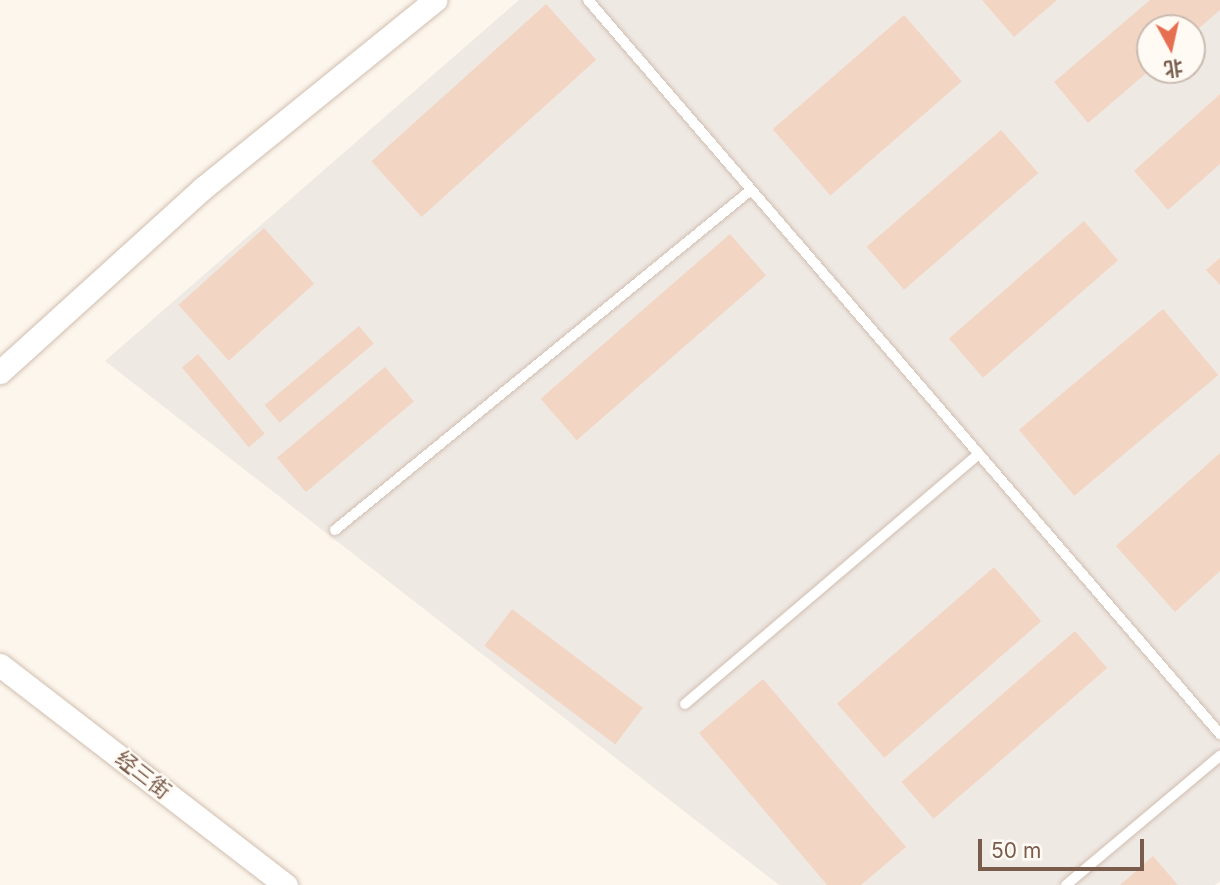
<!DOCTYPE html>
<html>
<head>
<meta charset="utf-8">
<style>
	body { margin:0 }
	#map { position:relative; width:1220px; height:885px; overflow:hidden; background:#fdf6ec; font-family:Inter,"Noto Sans SC",sans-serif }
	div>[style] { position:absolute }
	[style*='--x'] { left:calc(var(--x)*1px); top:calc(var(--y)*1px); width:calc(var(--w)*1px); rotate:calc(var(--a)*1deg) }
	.industrial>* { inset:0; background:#efe9e4 }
	.building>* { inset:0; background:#f3d5c3; transform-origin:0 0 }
	.roads { filter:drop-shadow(0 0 2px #d1beb0) drop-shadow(0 0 2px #d1beb0) }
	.lane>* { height:10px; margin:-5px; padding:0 5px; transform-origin:5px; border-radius:5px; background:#fff }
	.street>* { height:23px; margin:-11.5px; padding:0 11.5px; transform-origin:11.5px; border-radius:11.5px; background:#fff }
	span { translate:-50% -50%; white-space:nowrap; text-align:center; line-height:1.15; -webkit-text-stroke:5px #fffaf3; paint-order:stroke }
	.street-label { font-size:21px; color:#7a5c4d }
	.north { position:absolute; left:1136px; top:14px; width:70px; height:70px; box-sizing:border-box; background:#fffaf3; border:2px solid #cabbb1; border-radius:50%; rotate:172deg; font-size:19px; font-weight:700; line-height:28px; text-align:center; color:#7a5c4d }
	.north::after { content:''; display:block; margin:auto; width:24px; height:32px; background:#e76f51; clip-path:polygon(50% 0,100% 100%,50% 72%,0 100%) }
	.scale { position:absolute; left:978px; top:839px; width:166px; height:32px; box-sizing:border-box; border:4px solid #7a5c4d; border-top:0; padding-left:9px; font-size:21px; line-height:24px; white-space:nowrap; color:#7a5c4d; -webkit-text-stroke:5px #fffaf3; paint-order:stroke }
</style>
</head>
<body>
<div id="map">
	<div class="industrial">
		<div style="clip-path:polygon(evenodd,519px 0,1220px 0,1220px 881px,1215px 885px,779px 885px,105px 361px,519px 0,1150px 28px,1192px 28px,1192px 70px,1150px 70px,1150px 28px)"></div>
	</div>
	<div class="building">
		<div style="clip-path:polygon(982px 0,1057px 0,1014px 37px)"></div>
		<div style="clip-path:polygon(1150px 0,1220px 0,1220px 10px,1192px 34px,1192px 28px,1150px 28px,1150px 70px,1088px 123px,1054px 82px)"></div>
		<div style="left:546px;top:4px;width:75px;height:235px;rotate:48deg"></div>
		<div style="left:904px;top:15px;width:88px;height:174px;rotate:49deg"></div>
		<div style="clip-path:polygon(1220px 94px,1220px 164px,1168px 210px,1134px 171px)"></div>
		<div style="left:1001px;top:130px;width:57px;height:178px;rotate:49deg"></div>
		<div style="left:1084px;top:221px;width:52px;height:179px;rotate:49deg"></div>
		<div style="left:264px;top:228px;width:75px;height:115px;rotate:48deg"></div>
		<div style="left:730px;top:234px;width:55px;height:251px;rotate:49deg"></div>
		<div style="clip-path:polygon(1220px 258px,1220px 285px,1206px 270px)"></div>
		<div style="left:1163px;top:309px;width:86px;height:188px;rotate:50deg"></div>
		<div style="left:359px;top:326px;width:23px;height:123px;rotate:50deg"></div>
		<div style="left:198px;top:354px;width:104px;height:21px;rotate:50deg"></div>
		<div style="left:385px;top:367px;width:45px;height:141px;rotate:50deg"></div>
		<div style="clip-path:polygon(1220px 453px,1220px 571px,1175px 612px,1116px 546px)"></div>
		<div style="left:994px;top:567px;width:72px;height:208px;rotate:49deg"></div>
		<div style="left:512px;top:609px;width:164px;height:46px;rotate:37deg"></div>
		<div style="left:1075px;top:631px;width:49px;height:230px;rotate:49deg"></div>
		<div style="clip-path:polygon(763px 679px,906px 847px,861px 885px,827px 885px,699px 733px)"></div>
		<div style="clip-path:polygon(1153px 856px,1178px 885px,1120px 885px)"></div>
	</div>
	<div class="roads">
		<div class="lane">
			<div style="--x:588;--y:0;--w:969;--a:49.27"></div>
			<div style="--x:335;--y:530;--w:537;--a:-39.26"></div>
			<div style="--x:685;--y:704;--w:386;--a:-40.4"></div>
			<div style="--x:1066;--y:885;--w:201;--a:-40"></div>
		</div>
		<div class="street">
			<div style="--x:0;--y:372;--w:274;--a:-42.2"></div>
			<div style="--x:203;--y:188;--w:299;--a:-39"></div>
			<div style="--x:0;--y:665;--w:361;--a:37.6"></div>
		</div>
	</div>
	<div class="street-label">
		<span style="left:143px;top:775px;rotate:38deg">经三街</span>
	</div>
	<div class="north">北</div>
	<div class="scale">50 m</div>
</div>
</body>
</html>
